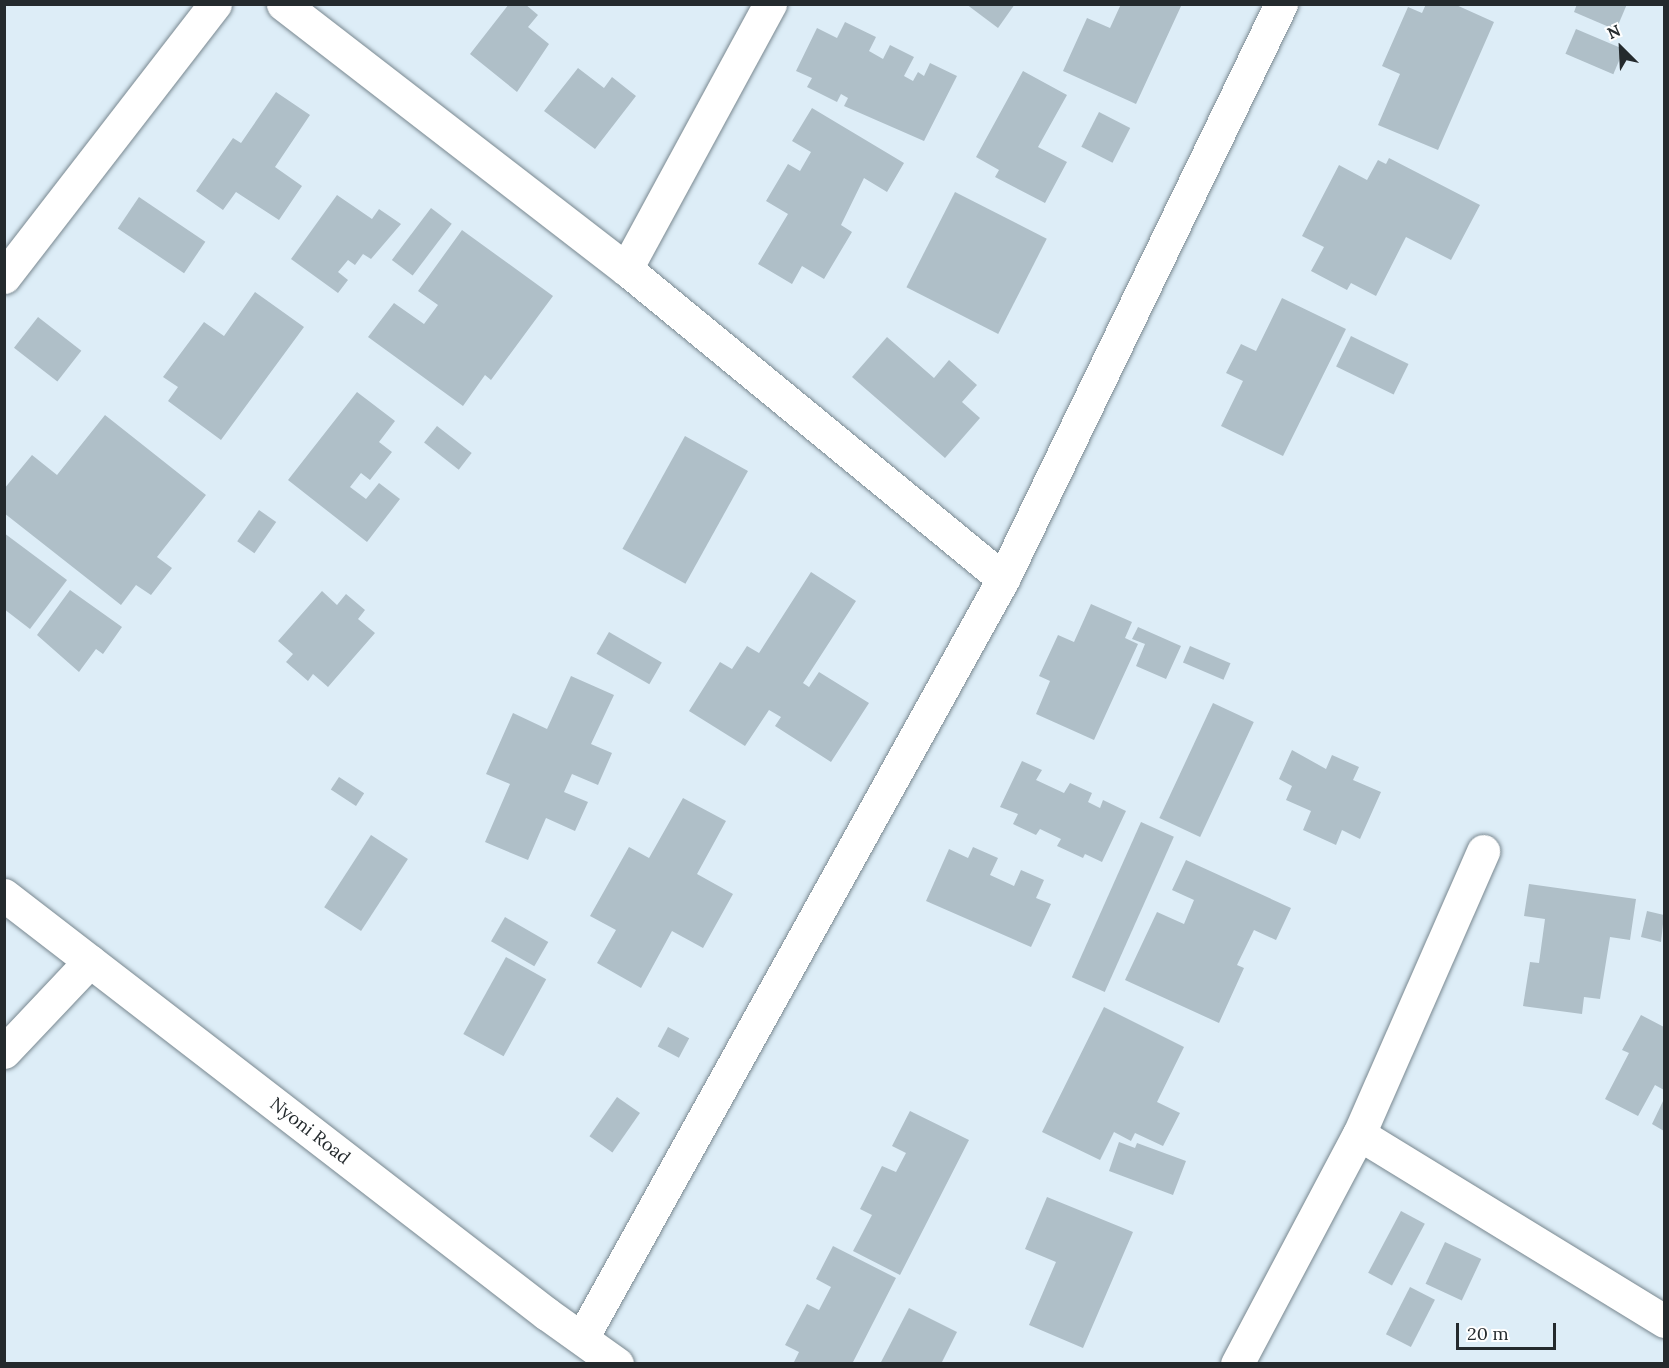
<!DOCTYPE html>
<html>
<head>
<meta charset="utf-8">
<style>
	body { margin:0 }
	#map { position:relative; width:1669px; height:1368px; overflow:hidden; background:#ddedf7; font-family:Lora,serif }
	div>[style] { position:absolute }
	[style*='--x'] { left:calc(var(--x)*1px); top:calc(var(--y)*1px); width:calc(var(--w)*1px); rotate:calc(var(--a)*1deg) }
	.building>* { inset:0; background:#afbfc8; transform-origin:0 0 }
	.roads { filter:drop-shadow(0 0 2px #798890) drop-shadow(0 0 2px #798890) }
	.minor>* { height:33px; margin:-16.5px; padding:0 16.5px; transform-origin:16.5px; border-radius:16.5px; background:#fff }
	span { translate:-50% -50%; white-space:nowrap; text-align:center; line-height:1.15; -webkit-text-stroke:4.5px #fff; paint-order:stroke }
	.street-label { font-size:18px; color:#242a2d }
	.frame { position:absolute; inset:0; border:6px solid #242a2d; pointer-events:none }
	.north { position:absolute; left:1591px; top:18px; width:60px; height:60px; -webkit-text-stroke:4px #fff; paint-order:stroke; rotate:336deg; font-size:16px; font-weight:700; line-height:24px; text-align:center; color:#242a2d }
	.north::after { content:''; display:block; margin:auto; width:21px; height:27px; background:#242a2d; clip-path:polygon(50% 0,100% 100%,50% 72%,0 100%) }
	.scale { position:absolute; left:1456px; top:1323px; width:100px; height:27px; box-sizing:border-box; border:3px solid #242a2d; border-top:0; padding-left:8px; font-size:18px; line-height:21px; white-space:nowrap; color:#242a2d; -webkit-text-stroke:4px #fff; paint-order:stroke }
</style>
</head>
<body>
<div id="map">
	<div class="building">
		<div style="clip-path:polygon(509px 4px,525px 4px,538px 15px,528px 27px,549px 44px,517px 92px,470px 54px)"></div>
		<div style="clip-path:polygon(966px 4px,1015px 4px,998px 28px)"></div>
		<div style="clip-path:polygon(1121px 4px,1182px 4px,1136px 104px,1063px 71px,1087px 18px,1110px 28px)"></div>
		<div style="clip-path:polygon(1426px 4px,1454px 4px,1494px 22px,1438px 150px,1378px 125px,1400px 74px,1382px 66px,1408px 7px,1422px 13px)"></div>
		<div style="clip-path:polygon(1577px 4px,1627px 4px,1616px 30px,1574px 12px)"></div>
		<div style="clip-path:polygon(845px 22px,876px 37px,869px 51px,883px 59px,890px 45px,914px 57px,904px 76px,913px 81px,918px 72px,924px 76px,930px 63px,957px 76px,924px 141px,844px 106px,848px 98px,841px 94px,837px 102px,807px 87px,812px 78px,796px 71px,817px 28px,837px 38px)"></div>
		<div style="left:1576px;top:29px;width:52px;height:27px;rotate:23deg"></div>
		<div style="clip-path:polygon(578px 68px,604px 88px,612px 77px,636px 96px,595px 149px,544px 111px)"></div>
		<div style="clip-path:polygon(1023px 71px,1067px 95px,1038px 147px,1067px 162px,1045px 203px,995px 177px,999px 170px,976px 157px)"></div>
		<div style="clip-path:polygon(276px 92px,310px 115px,275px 167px,302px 186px,279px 220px,236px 192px,223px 210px,196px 191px,233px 138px,241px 143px)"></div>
		<div style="clip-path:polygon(812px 108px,904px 163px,887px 192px,864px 178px,841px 225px,852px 232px,824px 279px,802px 266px,792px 284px,758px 264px,788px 214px,766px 201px,788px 164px,800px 171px,811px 152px,792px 141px)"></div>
		<div style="left:1099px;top:112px;width:35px;height:39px;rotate:27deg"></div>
		<div style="clip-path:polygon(1389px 158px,1480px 205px,1451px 260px,1406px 237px,1376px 296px,1351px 283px,1347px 290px,1311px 271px,1324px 247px,1302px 236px,1339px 165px,1367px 180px,1378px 160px,1386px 164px)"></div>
		<div style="left:955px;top:192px;width:103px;height:107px;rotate:27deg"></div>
		<div style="clip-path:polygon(337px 195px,372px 219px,379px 209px,401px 224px,371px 259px,363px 254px,355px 265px,348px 260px,338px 272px,348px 280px,338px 293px,291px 259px)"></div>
		<div style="left:139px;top:197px;width:80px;height:38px;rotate:34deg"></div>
		<div style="left:431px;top:208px;width:26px;height:65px;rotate:37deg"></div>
		<div style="clip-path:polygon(462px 230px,553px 296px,491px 380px,485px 375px,463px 406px,368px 337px,394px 303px,424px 324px,438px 305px,418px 291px)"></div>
		<div style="clip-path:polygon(255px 292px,304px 327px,221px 440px,168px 401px,178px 387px,163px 377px,204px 322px,224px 336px)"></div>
		<div style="clip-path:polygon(1282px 298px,1346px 329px,1283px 456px,1221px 426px,1243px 381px,1226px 373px,1241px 344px,1256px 351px)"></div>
		<div style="left:38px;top:317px;width:55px;height:39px;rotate:38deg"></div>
		<div style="left:1351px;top:336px;width:64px;height:34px;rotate:26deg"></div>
		<div style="clip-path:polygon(887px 337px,934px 378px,949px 360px,977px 385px,962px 402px,980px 418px,945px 458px,852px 377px)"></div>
		<div style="clip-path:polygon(357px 392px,395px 421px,379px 442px,392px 452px,370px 480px,361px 473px,350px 487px,366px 499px,379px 483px,400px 499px,367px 542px,288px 480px)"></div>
		<div style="clip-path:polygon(105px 415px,206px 495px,157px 557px,172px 568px,151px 595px,136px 585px,121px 605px,4px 513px,4px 489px,32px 455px,57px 475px)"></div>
		<div style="left:437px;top:426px;width:44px;height:21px;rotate:38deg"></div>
		<div style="left:685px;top:436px;width:72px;height:129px;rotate:29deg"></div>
		<div style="left:259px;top:510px;width:21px;height:38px;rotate:35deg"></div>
		<div style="clip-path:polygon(4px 533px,67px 580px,30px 629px,4px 609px)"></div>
		<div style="clip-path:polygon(811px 572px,856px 601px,803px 683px,809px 687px,819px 672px,869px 703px,831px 762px,775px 726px,781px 717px,769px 710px,745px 746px,689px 711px,720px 662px,732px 669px,747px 646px,759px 653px)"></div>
		<div style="clip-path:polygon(70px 590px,122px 627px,103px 654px,96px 649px,79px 672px,37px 635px)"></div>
		<div style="clip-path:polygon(322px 591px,337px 605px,346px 594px,365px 610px,358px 619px,375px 633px,328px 687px,313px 674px,308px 681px,286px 662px,293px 654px,278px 641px)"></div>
		<div style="clip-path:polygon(1091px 604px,1132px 622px,1125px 638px,1138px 644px,1094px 740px,1036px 714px,1050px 681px,1039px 676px,1058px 635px,1074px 642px)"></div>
		<div style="clip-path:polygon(1138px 627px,1181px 646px,1166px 679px,1136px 666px,1145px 644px,1132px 639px)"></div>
		<div style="left:609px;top:632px;width:61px;height:25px;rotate:30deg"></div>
		<div style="left:1190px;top:646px;width:44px;height:18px;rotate:23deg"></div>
		<div style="clip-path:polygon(571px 676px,614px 695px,591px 744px,612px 753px,598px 785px,572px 774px,564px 792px,588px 802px,575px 831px,546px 818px,528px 860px,485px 842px,510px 784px,486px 774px,513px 713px,547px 729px)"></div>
		<div style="left:1213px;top:703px;width:45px;height:127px;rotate:25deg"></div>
		<div style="clip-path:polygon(1292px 750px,1326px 769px,1332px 755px,1359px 767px,1353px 780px,1381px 792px,1360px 839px,1342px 830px,1336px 845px,1303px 830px,1311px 811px,1286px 800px,1292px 786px,1279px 779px)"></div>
		<div style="clip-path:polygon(1022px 761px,1042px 770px,1036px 780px,1064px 793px,1070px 783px,1092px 793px,1088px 802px,1100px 808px,1103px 800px,1126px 811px,1102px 862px,1085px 854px,1083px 858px,1057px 846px,1061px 839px,1040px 829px,1036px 835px,1013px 824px,1018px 814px,1000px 807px)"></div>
		<div style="left:339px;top:777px;width:30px;height:15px;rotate:33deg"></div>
		<div style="clip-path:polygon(683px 798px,726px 821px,697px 874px,733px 894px,703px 948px,672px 931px,641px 988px,597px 963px,616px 930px,590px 916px,629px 847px,649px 858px)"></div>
		<div style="left:1141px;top:822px;width:36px;height:170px;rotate:24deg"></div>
		<div style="left:371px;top:835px;width:44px;height:86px;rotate:33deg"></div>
		<div style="clip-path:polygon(973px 847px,998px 858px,990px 875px,1014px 886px,1021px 870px,1044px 880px,1036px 898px,1051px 904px,1031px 947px,926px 901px,949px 849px,968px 858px)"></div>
		<div style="clip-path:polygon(1186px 860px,1291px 908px,1276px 940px,1254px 930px,1237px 965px,1244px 968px,1219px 1023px,1125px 980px,1157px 912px,1184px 924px,1194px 900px,1172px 890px)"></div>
		<div style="clip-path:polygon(1529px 884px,1636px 899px,1630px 940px,1610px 937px,1600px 999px,1584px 997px,1582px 1014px,1523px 1006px,1530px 962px,1539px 963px,1545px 919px,1524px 916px)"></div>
		<div style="clip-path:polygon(1647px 911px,1664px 915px,1661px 942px,1641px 937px)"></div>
		<div style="left:505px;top:917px;width:50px;height:28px;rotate:30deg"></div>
		<div style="left:506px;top:957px;width:46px;height:88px;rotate:29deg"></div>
		<div style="clip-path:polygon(1104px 1007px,1184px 1047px,1157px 1102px,1180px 1113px,1163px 1146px,1135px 1133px,1131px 1141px,1114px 1132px,1100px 1160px,1042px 1132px)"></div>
		<div style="clip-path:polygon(1641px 1015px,1664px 1027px,1664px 1090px,1655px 1085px,1638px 1116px,1605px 1099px,1629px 1053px,1622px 1050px)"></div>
		<div style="left:668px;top:1027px;width:24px;height:22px;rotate:28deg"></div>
		<div style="left:617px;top:1097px;width:28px;height:48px;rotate:35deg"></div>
		<div style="clip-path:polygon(1664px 1099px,1664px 1131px,1652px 1124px)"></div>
		<div style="clip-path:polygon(910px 1111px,969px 1140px,900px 1275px,853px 1251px,872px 1215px,860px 1209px,882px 1166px,896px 1172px,906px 1153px,892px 1146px)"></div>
		<div style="clip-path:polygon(1119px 1142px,1135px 1148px,1137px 1143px,1186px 1161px,1173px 1195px,1109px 1171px)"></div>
		<div style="clip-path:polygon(1047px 1197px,1133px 1232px,1083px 1348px,1029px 1325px,1056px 1262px,1025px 1249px)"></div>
		<div style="left:1401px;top:1211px;width:27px;height:70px;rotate:28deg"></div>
		<div style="left:1445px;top:1242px;width:40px;height:46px;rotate:25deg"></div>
		<div style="clip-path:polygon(833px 1246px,896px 1278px,852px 1364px,793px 1364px,799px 1352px,785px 1345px,807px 1304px,819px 1310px,831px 1287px,816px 1279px)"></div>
		<div style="left:1410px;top:1287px;width:28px;height:53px;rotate:27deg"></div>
		<div style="clip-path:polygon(909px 1308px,957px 1332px,941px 1364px,880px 1364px)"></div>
	</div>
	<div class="roads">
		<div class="minor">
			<div style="--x:283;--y:4;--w:433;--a:37.7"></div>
			<div style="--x:626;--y:269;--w:488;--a:39.4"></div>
			<div style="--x:626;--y:269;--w:302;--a:-61.5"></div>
			<div style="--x:4;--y:277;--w:345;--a:-52.3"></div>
			<div style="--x:4;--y:895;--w:686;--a:37.66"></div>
			<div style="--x:547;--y:1314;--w:86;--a:35.5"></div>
			<div style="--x:4;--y:1052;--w:125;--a:-46.6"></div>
			<div style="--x:1359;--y:1134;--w:358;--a:31.5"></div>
			<div style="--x:582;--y:1338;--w:868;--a:-60.98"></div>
			<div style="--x:1003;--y:579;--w:639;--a:-64.2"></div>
			<div style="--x:1237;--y:1364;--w:260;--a:-62.1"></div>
			<div style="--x:1359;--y:1134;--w:309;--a:-66.3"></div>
		</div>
	</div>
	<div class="street-label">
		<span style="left:310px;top:1131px;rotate:38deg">Nyoni Road</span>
	</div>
	<div class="frame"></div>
	<div class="north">N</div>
	<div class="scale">20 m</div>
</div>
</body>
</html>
